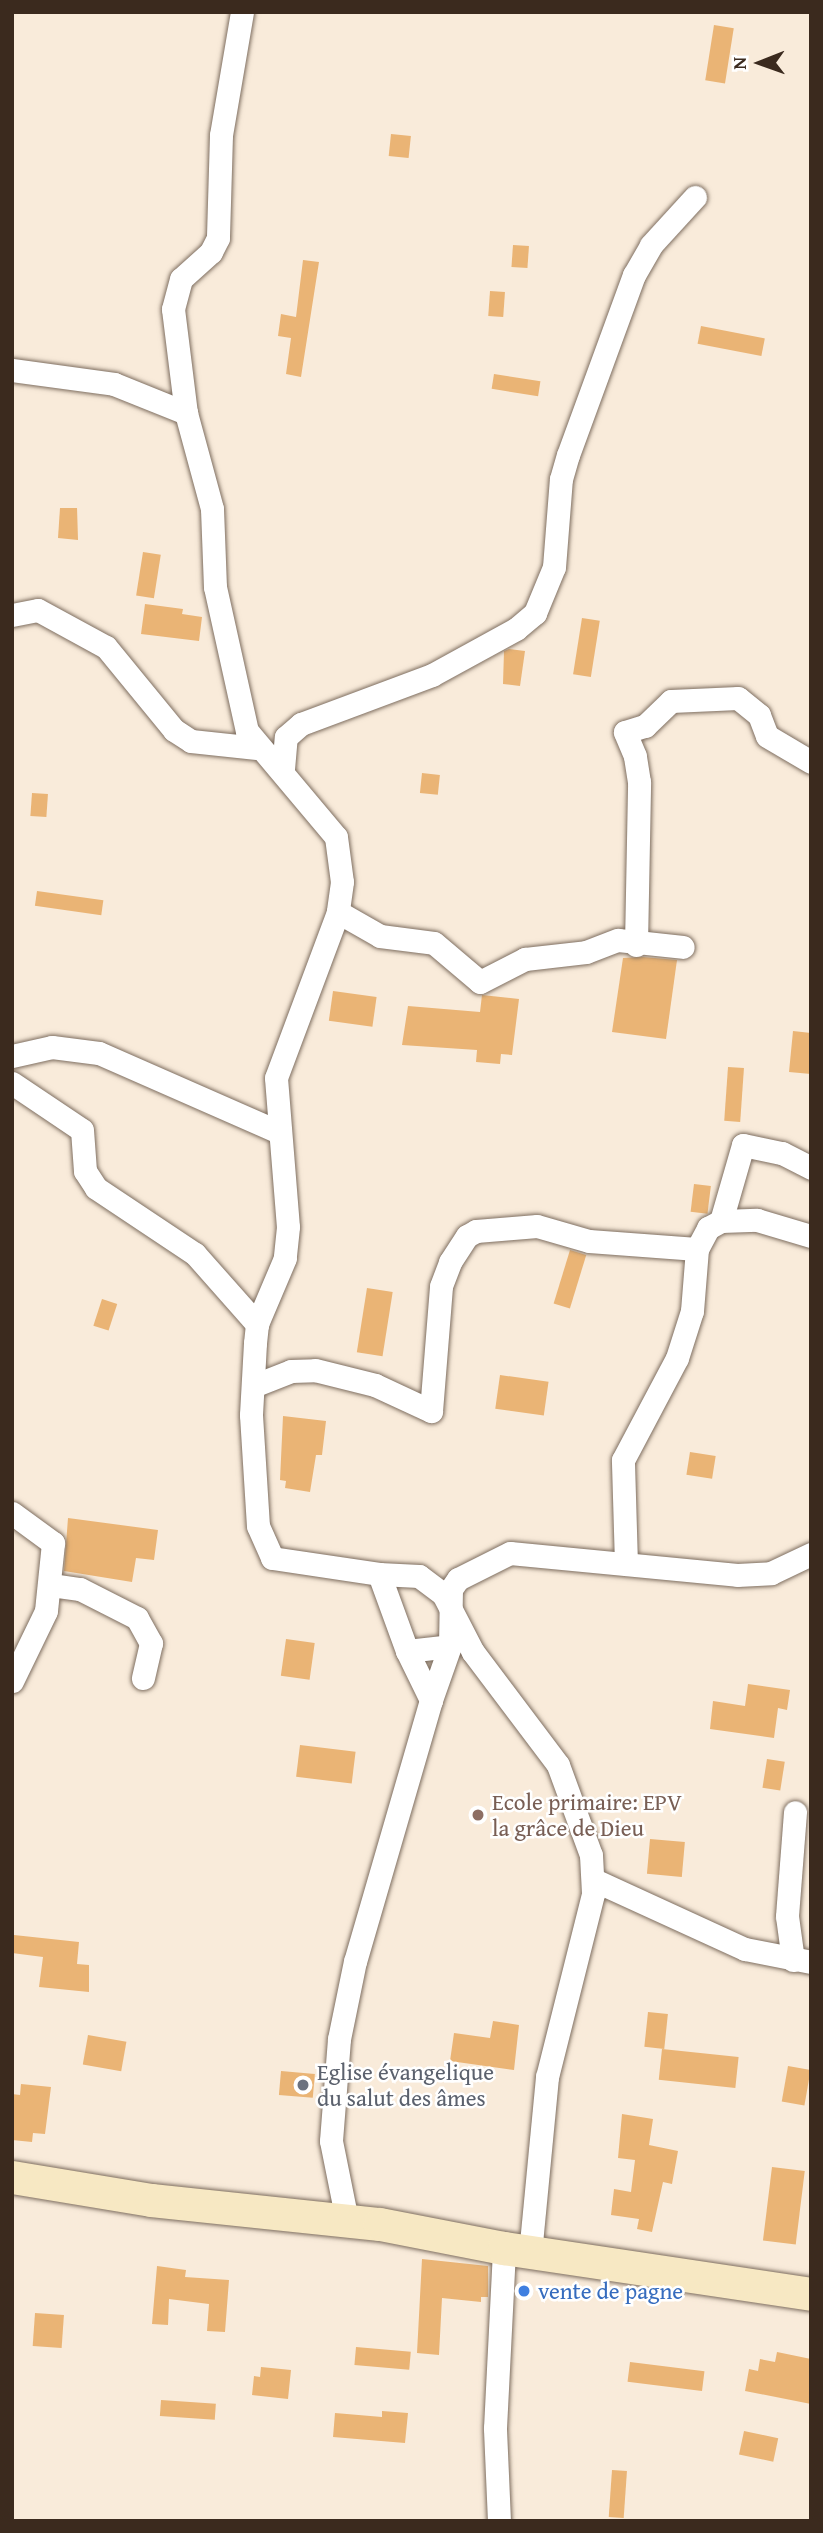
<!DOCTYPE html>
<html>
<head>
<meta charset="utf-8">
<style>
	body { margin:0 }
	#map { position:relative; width:823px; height:2533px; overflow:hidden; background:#f9ebda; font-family:"Gentium Book Plus",serif }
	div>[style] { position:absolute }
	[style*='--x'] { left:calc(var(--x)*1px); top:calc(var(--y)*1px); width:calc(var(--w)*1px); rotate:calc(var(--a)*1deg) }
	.building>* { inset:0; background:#eab475; transform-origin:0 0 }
	.roads { filter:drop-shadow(0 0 2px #7e6e60) drop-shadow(0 0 2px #7e6e60) }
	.street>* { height:23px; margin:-11.5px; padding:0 11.5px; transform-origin:11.5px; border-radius:11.5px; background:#fff }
	.secondary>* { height:33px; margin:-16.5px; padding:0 16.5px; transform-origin:16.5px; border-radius:16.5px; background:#f7e8c3 }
	.dots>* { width:19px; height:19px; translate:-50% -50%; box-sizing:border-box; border:4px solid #fff; border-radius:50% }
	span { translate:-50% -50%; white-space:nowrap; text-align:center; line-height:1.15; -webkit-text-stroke:5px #fff; paint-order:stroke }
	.education-label { font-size:23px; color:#785e54 }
	.left { translate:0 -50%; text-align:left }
	.worship-label { font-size:23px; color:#5b616d }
	.shop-label { font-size:23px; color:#366cbe }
	.frame { position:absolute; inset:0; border:14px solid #3b2a1e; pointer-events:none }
	.north { position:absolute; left:725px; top:28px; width:70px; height:70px; -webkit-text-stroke:5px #fff; paint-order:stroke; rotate:269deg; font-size:19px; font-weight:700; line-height:28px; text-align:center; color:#3b2a1e }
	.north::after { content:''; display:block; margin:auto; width:24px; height:32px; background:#3b2a1e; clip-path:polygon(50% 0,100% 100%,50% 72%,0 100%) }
</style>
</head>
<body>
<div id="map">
	<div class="building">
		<div style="left:714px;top:25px;width:20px;height:56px;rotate:9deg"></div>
		<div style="left:391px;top:134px;width:20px;height:22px;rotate:6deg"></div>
		<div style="left:513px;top:245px;width:16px;height:22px;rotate:4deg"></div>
		<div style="clip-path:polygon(303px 260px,319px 262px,301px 377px,286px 374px,291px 338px,278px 336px,281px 314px,296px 317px)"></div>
		<div style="left:490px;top:291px;width:15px;height:25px;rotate:4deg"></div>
		<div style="left:701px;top:326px;width:65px;height:18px;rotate:11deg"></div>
		<div style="left:494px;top:374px;width:47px;height:15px;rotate:9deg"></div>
		<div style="clip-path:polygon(60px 508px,77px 508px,78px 540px,58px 538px)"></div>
		<div style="left:143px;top:552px;width:18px;height:44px;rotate:9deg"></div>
		<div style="clip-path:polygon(145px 604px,183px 609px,182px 614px,202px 617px,199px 641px,141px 634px)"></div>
		<div style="left:582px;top:618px;width:18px;height:57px;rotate:9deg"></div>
		<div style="clip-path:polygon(509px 649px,525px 651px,520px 686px,503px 684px,504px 651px)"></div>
		<div style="left:422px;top:773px;width:18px;height:20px;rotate:6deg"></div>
		<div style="left:32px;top:793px;width:16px;height:23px;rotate:4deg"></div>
		<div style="left:37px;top:891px;width:67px;height:15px;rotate:8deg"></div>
		<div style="clip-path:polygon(643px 957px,677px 960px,666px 1039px,612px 1032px,623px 958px)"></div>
		<div style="left:333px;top:991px;width:44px;height:30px;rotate:8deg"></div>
		<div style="clip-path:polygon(482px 995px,519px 999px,512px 1055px,501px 1054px,500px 1064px,476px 1062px,477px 1050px,402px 1045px,408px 1006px,480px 1012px)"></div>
		<div style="clip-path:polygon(793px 1031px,811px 1033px,811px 1074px,789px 1072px)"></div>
		<div style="left:728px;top:1067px;width:16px;height:54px;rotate:4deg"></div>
		<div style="left:694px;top:1184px;width:17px;height:28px;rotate:7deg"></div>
		<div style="left:570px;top:1250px;width:17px;height:56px;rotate:17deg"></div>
		<div style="left:367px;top:1288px;width:26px;height:65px;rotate:9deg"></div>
		<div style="left:102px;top:1299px;width:16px;height:28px;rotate:18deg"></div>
		<div style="left:500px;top:1375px;width:49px;height:34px;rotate:8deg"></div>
		<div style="clip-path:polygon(283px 1416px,326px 1421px,322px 1455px,316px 1455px,310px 1492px,285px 1488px,286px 1481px,280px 1480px)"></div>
		<div style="left:690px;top:1452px;width:26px;height:23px;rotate:9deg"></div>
		<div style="clip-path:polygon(68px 1518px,158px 1530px,154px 1560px,136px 1558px,132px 1582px,64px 1571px)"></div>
		<div style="left:286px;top:1639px;width:29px;height:37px;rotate:8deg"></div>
		<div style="clip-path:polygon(748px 1684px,790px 1690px,787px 1710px,778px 1708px,774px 1738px,710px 1729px,713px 1701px,745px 1706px)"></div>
		<div style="left:300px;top:1745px;width:56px;height:32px;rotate:7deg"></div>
		<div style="left:767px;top:1759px;width:18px;height:29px;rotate:9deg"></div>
		<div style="left:650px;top:1839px;width:35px;height:35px;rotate:5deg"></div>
		<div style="clip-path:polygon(14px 1935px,79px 1942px,77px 1964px,89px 1965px,89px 1992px,39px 1987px,43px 1957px,12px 1953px)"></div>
		<div style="left:648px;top:2012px;width:20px;height:35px;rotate:6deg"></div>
		<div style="clip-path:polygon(493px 2021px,519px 2025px,514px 2070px,450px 2061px,454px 2033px,490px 2038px)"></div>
		<div style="left:88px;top:2035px;width:39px;height:30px;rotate:10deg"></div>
		<div style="left:662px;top:2049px;width:77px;height:31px;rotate:6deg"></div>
		<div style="left:788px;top:2066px;width:23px;height:36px;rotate:10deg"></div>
		<div style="left:281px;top:2071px;width:34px;height:24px;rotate:5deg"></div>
		<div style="clip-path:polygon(21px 2084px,51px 2087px,45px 2134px,33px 2133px,32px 2142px,12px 2140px,12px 2094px,20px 2095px)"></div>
		<div style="clip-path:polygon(622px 2114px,653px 2119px,649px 2145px,678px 2151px,672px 2184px,663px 2182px,652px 2232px,637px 2229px,639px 2219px,611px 2215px,614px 2189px,631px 2192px,635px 2160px,618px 2158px)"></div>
		<div style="left:772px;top:2167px;width:33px;height:74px;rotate:7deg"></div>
		<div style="clip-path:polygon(422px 2259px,488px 2266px,488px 2297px,481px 2297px,481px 2302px,442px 2298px,439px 2355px,417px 2353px)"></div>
		<div style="clip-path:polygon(157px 2266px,186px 2270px,185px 2277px,229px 2280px,225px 2332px,207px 2331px,209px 2304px,169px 2299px,168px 2325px,152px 2324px)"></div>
		<div style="left:35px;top:2313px;width:29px;height:33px;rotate:4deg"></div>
		<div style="left:356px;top:2347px;width:55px;height:18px;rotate:5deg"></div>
		<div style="clip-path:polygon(777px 2352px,811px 2359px,811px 2404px,745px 2391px,749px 2369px,758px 2371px,760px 2359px,775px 2362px)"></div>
		<div style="left:630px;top:2362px;width:75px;height:20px;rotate:7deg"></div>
		<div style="clip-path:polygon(261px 2367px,291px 2370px,288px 2399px,252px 2395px,254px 2376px,260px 2377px)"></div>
		<div style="left:161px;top:2400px;width:55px;height:16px;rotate:4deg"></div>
		<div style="clip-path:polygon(382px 2411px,408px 2413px,405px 2443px,333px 2437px,335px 2413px,382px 2417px)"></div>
		<div style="left:744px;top:2431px;width:35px;height:24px;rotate:12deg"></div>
		<div style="left:612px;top:2470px;width:15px;height:47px;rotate:4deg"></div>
	</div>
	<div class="roads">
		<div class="street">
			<div style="--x:242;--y:12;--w:125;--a:99.7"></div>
			<div style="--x:221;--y:135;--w:103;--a:91.7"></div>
			<div style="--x:218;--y:238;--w:16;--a:117"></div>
			<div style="--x:211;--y:252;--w:40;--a:138"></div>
			<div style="--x:181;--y:279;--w:31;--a:105"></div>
			<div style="--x:173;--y:309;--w:105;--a:82.9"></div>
			<div style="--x:186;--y:413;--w:99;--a:74.8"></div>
			<div style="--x:212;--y:509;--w:78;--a:87.8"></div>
			<div style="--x:215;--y:587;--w:148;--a:77.5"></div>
			<div style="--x:247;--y:731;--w:138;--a:50"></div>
			<div style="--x:336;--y:837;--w:45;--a:82.4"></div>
			<div style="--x:342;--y:882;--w:30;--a:98"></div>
			<div style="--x:338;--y:912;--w:177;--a:110.5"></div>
			<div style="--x:276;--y:1078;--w:149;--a:85.4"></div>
			<div style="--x:288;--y:1227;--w:31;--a:96"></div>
			<div style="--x:285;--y:1258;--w:72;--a:113"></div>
			<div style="--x:257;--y:1324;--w:19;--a:96"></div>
			<div style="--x:255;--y:1343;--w:72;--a:93.2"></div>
			<div style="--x:251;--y:1415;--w:111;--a:86.4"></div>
			<div style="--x:258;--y:1526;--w:35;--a:66"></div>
			<div style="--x:272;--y:1558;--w:108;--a:8.5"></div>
			<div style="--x:379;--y:1574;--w:82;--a:70"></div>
			<div style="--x:407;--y:1651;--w:55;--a:63.9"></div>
			<div style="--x:431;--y:1700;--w:272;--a:106.2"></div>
			<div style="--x:355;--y:1961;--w:80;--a:101.6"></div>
			<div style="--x:339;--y:2039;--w:102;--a:94.5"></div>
			<div style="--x:331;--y:2141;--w:81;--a:78.6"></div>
			<div style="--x:12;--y:370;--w:103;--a:7.8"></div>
			<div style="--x:114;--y:384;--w:78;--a:21.9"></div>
			<div style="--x:12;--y:615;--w:26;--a:-11"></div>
			<div style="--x:38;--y:610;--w:77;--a:28.6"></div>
			<div style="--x:106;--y:647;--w:107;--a:50.7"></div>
			<div style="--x:174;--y:730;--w:20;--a:33"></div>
			<div style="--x:191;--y:741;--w:66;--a:6.1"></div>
			<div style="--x:283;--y:769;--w:32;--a:-85"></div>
			<div style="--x:286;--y:737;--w:20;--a:-41"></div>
			<div style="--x:301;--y:724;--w:140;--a:-20.5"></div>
			<div style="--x:432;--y:675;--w:96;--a:-28.7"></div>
			<div style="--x:516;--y:629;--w:25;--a:-40"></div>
			<div style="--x:535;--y:613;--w:50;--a:-67.6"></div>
			<div style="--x:554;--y:567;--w:88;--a:-85.5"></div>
			<div style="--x:561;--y:479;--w:25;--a:-74"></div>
			<div style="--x:568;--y:455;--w:192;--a:-69.9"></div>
			<div style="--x:634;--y:275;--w:34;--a:-60"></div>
			<div style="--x:651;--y:245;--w:65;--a:-47.5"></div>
			<div style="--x:338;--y:912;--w:48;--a:29.7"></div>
			<div style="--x:380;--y:936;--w:54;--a:7.4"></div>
			<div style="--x:434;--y:943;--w:60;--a:40.3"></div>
			<div style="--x:480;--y:982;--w:51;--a:-27.1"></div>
			<div style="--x:525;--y:959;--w:61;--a:-6.5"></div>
			<div style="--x:586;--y:952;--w:34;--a:-21"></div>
			<div style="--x:618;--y:940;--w:65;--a:6.1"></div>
			<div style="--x:636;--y:945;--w:163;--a:-88.9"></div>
			<div style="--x:639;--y:782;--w:26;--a:-99"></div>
			<div style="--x:635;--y:756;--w:26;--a:-113"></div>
			<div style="--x:625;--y:732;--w:21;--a:-17"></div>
			<div style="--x:645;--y:726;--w:36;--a:-44"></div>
			<div style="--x:671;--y:701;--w:67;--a:-2.6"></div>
			<div style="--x:738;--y:698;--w:27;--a:39"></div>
			<div style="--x:759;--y:715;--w:22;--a:69"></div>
			<div style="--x:767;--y:736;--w:51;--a:30.6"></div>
			<div style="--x:12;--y:1056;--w:41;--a:-12.7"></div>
			<div style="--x:52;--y:1047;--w:47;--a:7.3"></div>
			<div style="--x:99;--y:1053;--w:197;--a:23.7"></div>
			<div style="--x:12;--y:1083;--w:84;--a:33.9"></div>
			<div style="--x:82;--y:1130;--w:41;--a:85.8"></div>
			<div style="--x:85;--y:1171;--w:20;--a:57"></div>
			<div style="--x:96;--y:1188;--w:119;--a:33.7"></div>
			<div style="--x:195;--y:1254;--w:94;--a:48.5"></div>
			<div style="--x:721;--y:1221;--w:36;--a:-2"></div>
			<div style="--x:757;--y:1220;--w:56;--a:16.5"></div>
			<div style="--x:253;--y:1386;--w:41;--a:-21.5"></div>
			<div style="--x:291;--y:1371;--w:24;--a:-2"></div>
			<div style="--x:315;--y:1370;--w:62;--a:14"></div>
			<div style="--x:375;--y:1385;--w:62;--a:24.9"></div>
			<div style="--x:431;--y:1411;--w:125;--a:-85.4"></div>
			<div style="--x:441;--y:1286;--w:26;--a:-69"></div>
			<div style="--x:450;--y:1262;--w:31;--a:-57"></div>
			<div style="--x:467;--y:1236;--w:10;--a:-29"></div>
			<div style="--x:476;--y:1231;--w:61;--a:-4.7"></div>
			<div style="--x:537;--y:1226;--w:54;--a:16.1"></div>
			<div style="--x:589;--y:1241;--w:108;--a:4.2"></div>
			<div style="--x:12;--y:1513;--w:51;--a:36.2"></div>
			<div style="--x:53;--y:1543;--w:68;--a:95.9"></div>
			<div style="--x:46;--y:1611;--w:78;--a:115.9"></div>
			<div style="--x:626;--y:1564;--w:104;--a:-91.7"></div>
			<div style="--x:623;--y:1460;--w:115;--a:-62.1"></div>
			<div style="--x:677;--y:1358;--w:49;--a:-72.3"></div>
			<div style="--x:692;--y:1311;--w:62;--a:-85.4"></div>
			<div style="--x:697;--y:1249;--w:24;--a:-62"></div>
			<div style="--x:708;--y:1228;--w:15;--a:-28"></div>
			<div style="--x:721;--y:1221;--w:79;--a:-73.9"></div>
			<div style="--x:743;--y:1145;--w:40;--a:12"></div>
			<div style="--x:782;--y:1153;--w:33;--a:27"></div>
			<div style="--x:379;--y:1574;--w:40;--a:2.9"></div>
			<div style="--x:419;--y:1576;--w:30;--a:37"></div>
			<div style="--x:443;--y:1594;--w:65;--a:62.7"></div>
			<div style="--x:473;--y:1652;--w:141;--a:53"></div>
			<div style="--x:558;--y:1765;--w:96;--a:69.9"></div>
			<div style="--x:591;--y:1855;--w:39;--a:87"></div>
			<div style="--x:593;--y:1894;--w:189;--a:104.1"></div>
			<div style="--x:547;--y:2077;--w:176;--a:95.5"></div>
			<div style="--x:51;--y:1585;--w:29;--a:8"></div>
			<div style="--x:80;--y:1589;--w:64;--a:27"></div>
			<div style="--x:137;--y:1618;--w:29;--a:61"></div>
			<div style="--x:151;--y:1643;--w:36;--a:103"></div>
			<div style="--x:407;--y:1651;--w:43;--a:-6.6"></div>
			<div style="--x:431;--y:1700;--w:57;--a:-70.6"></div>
			<div style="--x:450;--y:1646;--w:57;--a:-89"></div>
			<div style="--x:451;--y:1589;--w:12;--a:-55"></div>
			<div style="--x:458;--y:1579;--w:58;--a:-26.6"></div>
			<div style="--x:510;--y:1553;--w:228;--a:5.5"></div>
			<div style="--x:737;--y:1575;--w:34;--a:-3"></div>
			<div style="--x:771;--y:1573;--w:44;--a:-25.4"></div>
			<div style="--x:594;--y:1880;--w:166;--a:24.6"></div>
			<div style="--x:745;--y:1949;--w:67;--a:11.1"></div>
			<div style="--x:793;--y:1960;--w:44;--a:-97.8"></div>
			<div style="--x:787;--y:1916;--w:104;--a:-85.6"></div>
			<div style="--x:499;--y:2521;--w:93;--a:-92.5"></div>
			<div style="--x:495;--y:2428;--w:180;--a:-87.1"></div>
		</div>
		<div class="secondary">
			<div style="--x:12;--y:2177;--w:141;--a:9.4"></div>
			<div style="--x:151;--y:2200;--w:230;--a:6"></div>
			<div style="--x:380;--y:2224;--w:126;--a:11"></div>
			<div style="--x:504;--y:2248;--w:310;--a:8.5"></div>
		</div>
	</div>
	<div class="dots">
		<div style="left:478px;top:1815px;background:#8d6e63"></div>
		<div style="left:303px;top:2085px;background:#6b7280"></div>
		<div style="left:524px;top:2291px;background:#3f7fe0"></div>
	</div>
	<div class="education-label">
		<span class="left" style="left:492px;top:1815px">Ecole primaire: EPV<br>la grâce de Dieu</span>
	</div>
	<div class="worship-label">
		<span class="left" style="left:317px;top:2085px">Eglise évangelique<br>du salut des âmes</span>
	</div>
	<div class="shop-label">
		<span class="left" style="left:538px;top:2291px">vente de pagne</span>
	</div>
	<div class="frame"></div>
	<div class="north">N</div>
</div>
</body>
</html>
